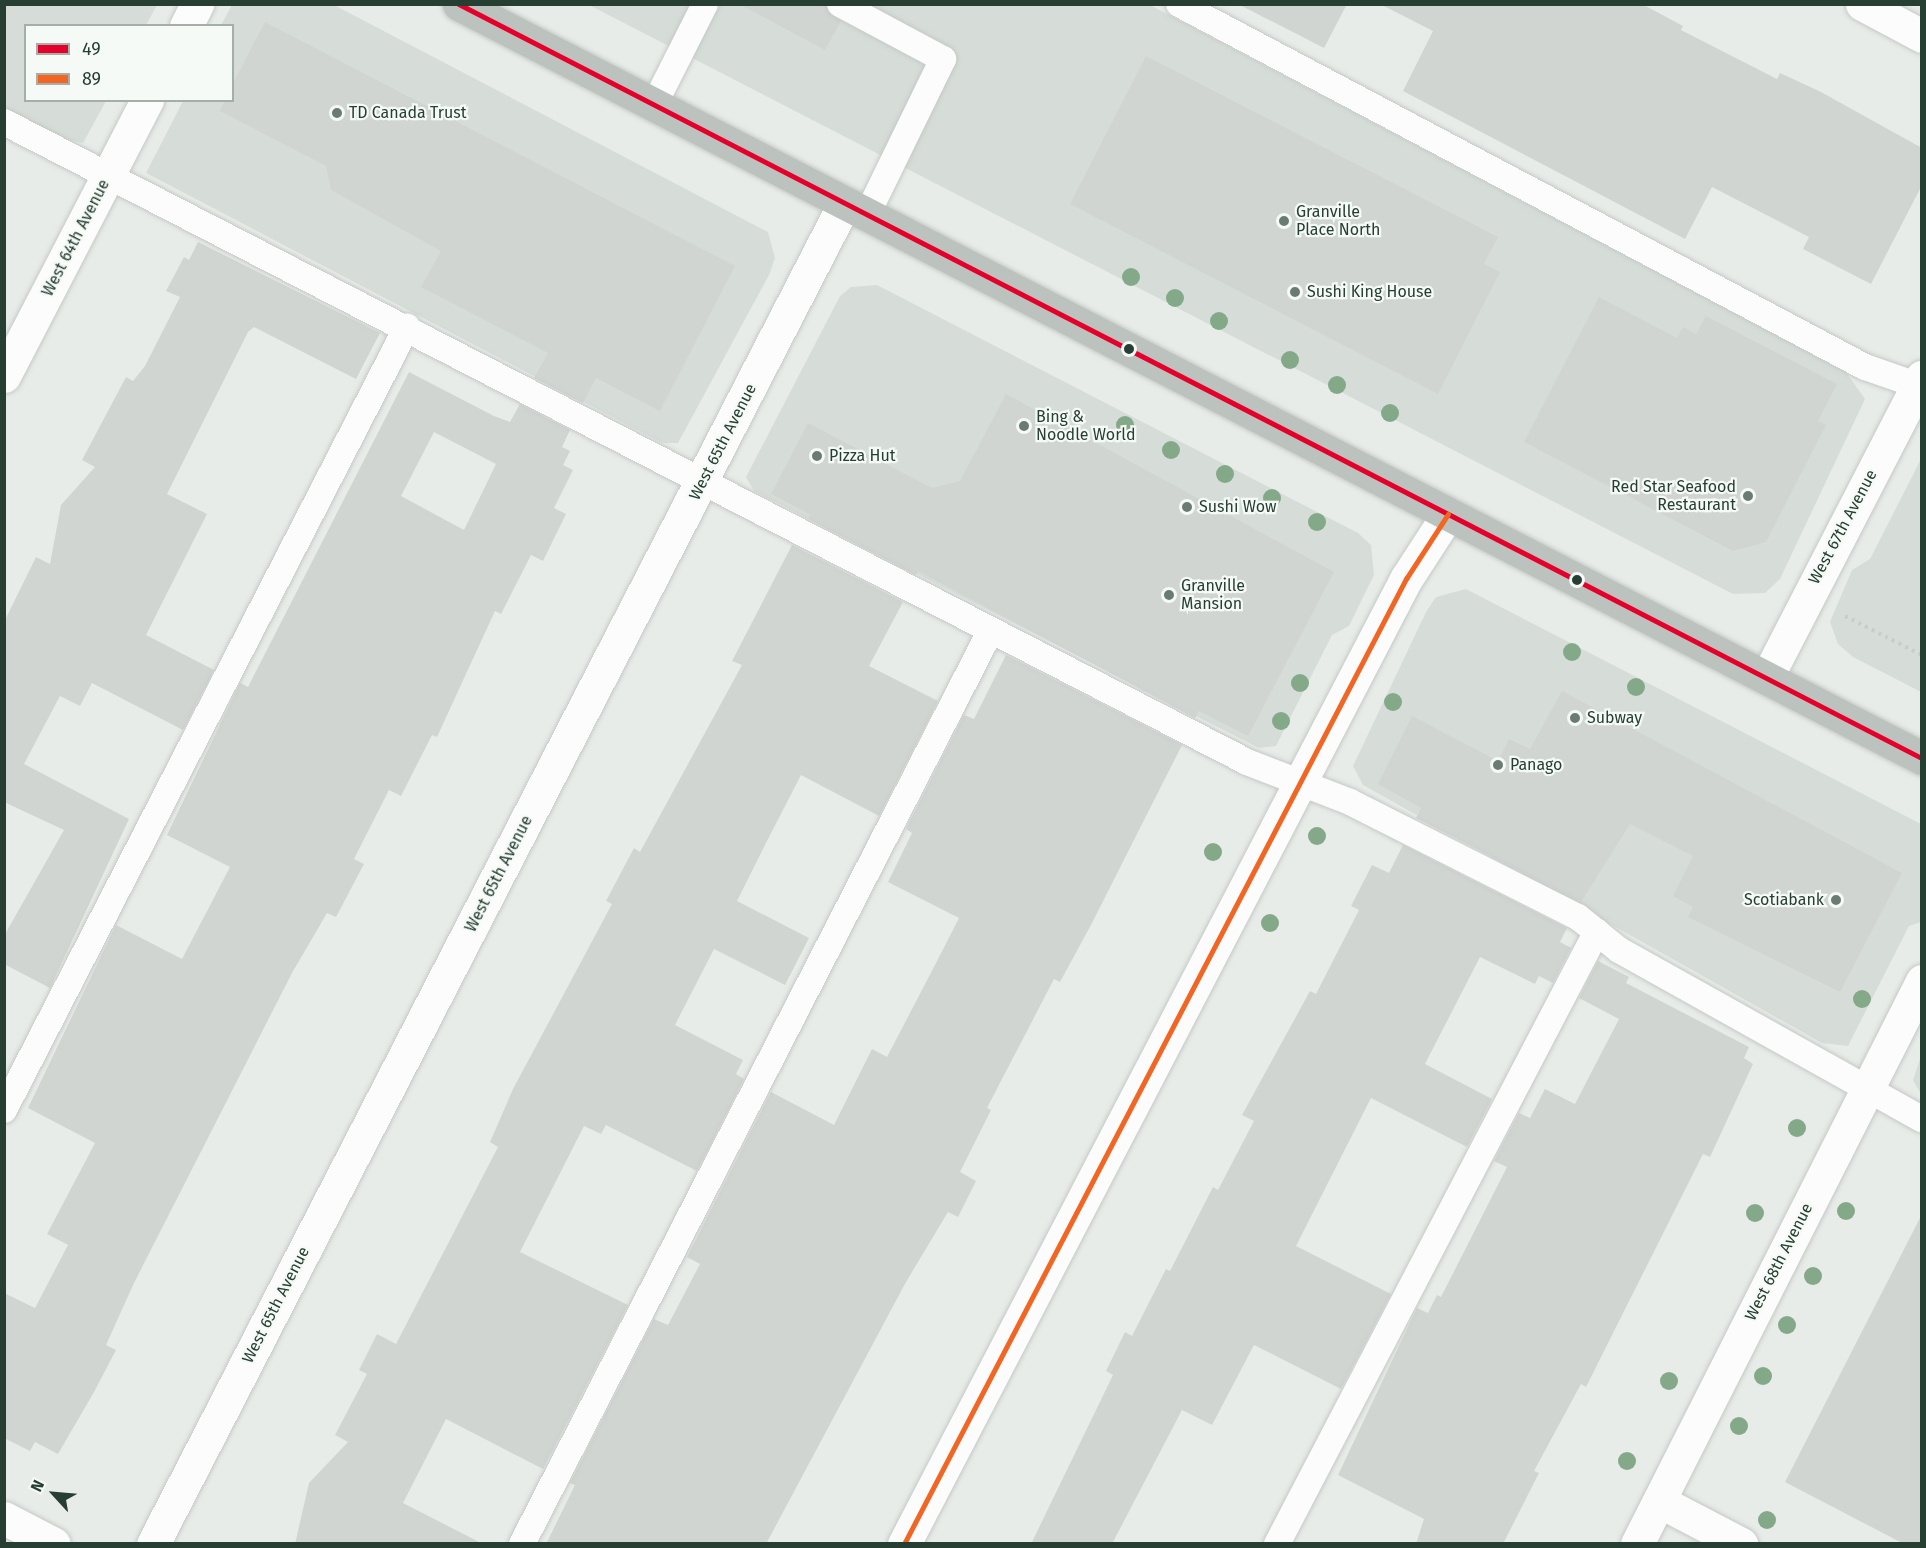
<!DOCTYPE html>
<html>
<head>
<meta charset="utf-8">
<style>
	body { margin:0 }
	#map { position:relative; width:1926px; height:1548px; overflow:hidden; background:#e8ece9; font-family:"Fira Sans",sans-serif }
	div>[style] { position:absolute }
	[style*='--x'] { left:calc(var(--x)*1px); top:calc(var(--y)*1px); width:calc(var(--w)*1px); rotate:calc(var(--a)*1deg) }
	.built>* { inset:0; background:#d6ddd8 }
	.building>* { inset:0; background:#d0d5d2 }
	.path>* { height:4px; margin-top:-2px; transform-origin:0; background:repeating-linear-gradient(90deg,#c6cec9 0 3px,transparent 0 7.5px) }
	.roads { filter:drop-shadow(0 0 2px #c5c9c6) drop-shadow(0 0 2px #c5c9c6) }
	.lane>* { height:26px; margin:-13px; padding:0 13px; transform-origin:13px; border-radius:13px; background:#fcfcfc }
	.street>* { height:33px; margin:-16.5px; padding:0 16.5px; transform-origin:16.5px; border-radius:16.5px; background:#fcfcfc }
	.highway>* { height:33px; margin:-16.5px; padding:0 16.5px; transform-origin:16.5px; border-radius:16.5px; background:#bcc3bf }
	.bus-1>* { height:4.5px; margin:-2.25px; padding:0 2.25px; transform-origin:2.25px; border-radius:2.25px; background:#e4002b }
	.bus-2>* { height:4.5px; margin:-2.25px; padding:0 2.25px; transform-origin:2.25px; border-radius:2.25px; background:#f26522 }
	.trees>* { width:18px; height:18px; margin:-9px; border-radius:50%; background:#84a989 }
	.dots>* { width:16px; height:16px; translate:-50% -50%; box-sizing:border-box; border:3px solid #f6faf7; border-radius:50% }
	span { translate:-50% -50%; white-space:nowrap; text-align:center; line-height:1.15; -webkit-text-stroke:4.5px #f6faf7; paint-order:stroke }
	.poi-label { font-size:16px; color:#263f32 }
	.left { translate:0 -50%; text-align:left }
	.right { translate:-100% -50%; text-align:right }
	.street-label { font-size:16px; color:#263f32 }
	.frame { position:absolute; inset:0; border:6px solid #263f32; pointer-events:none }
	.legend { position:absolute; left:24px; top:24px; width:210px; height:78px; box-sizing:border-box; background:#f6faf7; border:2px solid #a3afa8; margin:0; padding:8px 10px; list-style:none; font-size:18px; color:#263f32 }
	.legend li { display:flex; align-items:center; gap:12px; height:30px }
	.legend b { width:30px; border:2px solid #a3afa8 }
	.north { position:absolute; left:24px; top:1464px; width:60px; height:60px; -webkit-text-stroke:4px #f6faf7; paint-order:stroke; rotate:296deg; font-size:16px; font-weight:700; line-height:24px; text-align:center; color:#263f32 }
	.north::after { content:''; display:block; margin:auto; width:21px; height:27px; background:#263f32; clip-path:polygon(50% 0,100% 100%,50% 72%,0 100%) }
</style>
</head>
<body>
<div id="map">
	<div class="built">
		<div style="clip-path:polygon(4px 5px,157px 5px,146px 25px,26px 26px,26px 100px,106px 101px,83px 143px,56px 137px,5px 110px)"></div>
		<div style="clip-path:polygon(232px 5px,334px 5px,768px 232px,775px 258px,769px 275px,678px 443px,662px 443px,146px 173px,183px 101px,232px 100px,232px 26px,221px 25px)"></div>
		<div style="clip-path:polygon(589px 5px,1150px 5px,1846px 372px,1865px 399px,1780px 579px,1765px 593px,1733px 594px)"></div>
		<div style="clip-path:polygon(877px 285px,1358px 533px,1371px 545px,1374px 575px,1349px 626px,1332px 635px,1276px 746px,1259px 748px,754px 491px,746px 477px,840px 296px,851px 287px)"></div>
		<div style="clip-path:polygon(1921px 459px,1921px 692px,1853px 657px,1838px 644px,1830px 622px,1852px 570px,1870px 559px)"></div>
		<div style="clip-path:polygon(1466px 589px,1921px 824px,1921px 922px,1909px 926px,1848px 1046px,1822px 1043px,1363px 785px,1353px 766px,1426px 612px,1436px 597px)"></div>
		<div style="clip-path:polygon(1921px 1056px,1921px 1094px,1913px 1080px)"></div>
	</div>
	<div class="building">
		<div style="clip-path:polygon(739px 4px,825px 4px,841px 21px,825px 50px)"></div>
		<div style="clip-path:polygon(1238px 4px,1347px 4px,1324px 48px)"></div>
		<div style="clip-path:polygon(1380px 4px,1642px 4px,1683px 26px,1681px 30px,1777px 79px,1780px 73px,1821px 92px,1922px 148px,1922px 185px,1871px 284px,1803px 249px,1809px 237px,1712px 187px,1685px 239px,1403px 91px,1433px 31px)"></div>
		<div style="clip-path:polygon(265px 22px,735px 266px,660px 411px,596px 378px,583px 403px,534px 378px,548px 353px,421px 287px,441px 251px,331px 190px,326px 166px,220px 111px,225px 100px,232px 100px,232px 85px)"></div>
		<div style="clip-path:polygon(1146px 56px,1498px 237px,1484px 264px,1500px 272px,1438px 394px,1070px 204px)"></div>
		<div style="clip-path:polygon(198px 242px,380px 333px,356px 379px,254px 327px,248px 332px,167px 494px,207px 514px,146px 635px,214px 670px,183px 730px,92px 683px,80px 706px,60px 696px,24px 764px,129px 819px,50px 988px,4px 964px,4px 936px,64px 830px,4px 802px,4px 622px,36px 557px,50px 564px,61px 505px,95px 467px,82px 460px,126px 377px,133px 381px,145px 366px,180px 297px,166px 291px,184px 257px,189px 260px)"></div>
		<div style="clip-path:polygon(1599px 297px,1677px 338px,1683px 327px,1696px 334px,1706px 316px,1837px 384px,1818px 421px,1826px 425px,1766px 542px,1733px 551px,1524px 442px)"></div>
		<div style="clip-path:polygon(evenodd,409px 372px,494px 416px,510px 422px,520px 404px,570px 430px,562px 447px,570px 451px,563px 465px,573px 470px,554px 508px,566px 514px,543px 561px,531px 555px,501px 614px,495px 611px,437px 737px,432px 735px,401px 796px,389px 790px,354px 859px,364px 864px,336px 917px,327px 913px,292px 973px,134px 1283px,106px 1345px,116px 1350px,94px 1392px,58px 1454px,35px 1442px,30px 1451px,4px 1438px,4px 1293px,35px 1308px,68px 1245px,47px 1234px,95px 1143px,28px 1108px,116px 925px,182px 959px,230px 867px,167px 835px,240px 683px,248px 687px,409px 372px,434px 432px,496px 464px,464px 530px,401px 496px,434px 432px)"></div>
		<div style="clip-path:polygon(1006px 394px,1334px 572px,1248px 736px,1199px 711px,1195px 718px,918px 571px,916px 575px,808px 519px,811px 515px,771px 494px,808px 423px,932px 488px,960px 481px)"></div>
		<div style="clip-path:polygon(792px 545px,903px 602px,869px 666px,938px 701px,879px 816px,801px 775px,767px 841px,737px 901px,809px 938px,785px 985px,714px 949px,675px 1025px,743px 1060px,736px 1074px,744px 1079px,697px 1171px,606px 1125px,601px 1134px,584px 1126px,520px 1252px,628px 1305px,543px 1469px,446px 1419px,403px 1503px,483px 1544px,295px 1544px,309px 1483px,348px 1442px,335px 1435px,367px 1374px,359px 1370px,377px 1334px,396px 1344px,498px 1147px,490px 1142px,513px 1089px,612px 904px,606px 901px,634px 848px,640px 852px,742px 665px,732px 661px)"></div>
		<div style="clip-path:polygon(1006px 655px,1182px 745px,1092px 923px,1060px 982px,1054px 979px,987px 1108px,991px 1110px,960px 1172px,976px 1181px,958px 1217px,948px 1212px,906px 1282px,766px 1544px,546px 1544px,575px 1485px,570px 1483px,654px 1319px,668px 1325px,700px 1264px,687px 1257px,771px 1092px,834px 1125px,872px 1049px,887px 1057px,935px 965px,959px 918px,888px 882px,912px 833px,906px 829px,964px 715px,974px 719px)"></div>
		<div style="clip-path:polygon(1562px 691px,1902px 873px,1840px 992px,1688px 917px,1693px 907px,1673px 896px,1693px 856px,1630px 824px,1581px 902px,1416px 818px,1421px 808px,1378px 784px,1412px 716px,1498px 761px,1509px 739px,1530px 749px)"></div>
		<div style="clip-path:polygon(1403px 845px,1567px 928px,1560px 942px,1571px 948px,1553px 983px,1539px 976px,1535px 984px,1480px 957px,1425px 1064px,1492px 1099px,1467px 1147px,1371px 1098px,1296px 1246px,1391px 1294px,1341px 1389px,1254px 1345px,1212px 1425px,1182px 1410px,1112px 1544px,1031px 1544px,1113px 1375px,1106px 1371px,1125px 1332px,1132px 1336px,1166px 1269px,1170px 1271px,1213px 1187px,1218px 1190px,1254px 1121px,1242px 1115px,1310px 991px,1316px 994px,1359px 910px,1351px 906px,1372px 865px,1389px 873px)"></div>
		<div style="clip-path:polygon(1598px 961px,1629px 977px,1626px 983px,1749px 1047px,1744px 1058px,1753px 1064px,1710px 1157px,1703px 1154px,1586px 1387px,1581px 1384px,1534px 1471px,1539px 1473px,1503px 1544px,1416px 1544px,1424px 1519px,1338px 1475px,1417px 1308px,1428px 1313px,1437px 1295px,1441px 1297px,1507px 1167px,1494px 1161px,1519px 1113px,1530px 1118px,1545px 1089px,1575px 1104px,1619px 1019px,1579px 998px)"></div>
		<div style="clip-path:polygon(1922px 1214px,1922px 1544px,1904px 1544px,1785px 1482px)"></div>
	</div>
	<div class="path">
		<div style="--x:1845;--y:616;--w:86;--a:26.9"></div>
	</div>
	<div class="roads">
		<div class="lane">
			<div style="--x:840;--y:4;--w:117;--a:28.1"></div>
			<div style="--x:943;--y:59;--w:174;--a:116"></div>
			<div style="--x:1179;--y:4;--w:776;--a:27.89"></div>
			<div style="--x:1865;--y:367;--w:60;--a:19.3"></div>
			<div style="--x:654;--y:105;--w:113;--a:-63.2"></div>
			<div style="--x:4;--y:122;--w:1398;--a:27.24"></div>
			<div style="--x:1247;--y:762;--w:110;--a:21.2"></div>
			<div style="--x:1350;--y:802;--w:255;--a:26.8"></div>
			<div style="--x:1578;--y:917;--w:53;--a:38.8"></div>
			<div style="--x:1619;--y:950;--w:347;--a:29.2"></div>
			<div style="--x:4;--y:1110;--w:881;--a:-62.77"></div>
			<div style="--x:522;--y:1544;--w:1025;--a:-62.84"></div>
			<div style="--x:1277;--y:1544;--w:691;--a:-62.43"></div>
		</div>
		<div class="street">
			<div style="--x:1862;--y:4;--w:68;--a:28.1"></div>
			<div style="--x:186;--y:26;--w:25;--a:-63"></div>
			<div style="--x:4;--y:376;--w:311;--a:-62.6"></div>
			<div style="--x:1767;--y:677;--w:338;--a:-62.7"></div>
			<div style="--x:1659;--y:1501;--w:93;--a:27.7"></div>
			<div style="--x:4;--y:1518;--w:56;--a:27.5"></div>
			<div style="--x:153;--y:1544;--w:1508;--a:-62.72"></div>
			<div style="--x:904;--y:1544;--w:1088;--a:-62.52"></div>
			<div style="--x:1406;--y:579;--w:77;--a:-57.1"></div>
			<div style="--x:1637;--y:1544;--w:631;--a:-63.15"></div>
		</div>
		<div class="highway">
			<div style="--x:459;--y:4;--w:1646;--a:27.27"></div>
		</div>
	</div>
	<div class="bus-1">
		<div style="--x:459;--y:4;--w:1646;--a:27.27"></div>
	</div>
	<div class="bus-2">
		<div style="--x:904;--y:1544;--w:1088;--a:-62.52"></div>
		<div style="--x:1406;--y:579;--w:77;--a:-57.1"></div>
	</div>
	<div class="trees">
		<div style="left:1131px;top:277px"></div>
		<div style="left:1175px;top:298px"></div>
		<div style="left:1219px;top:321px"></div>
		<div style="left:1290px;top:360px"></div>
		<div style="left:1337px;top:385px"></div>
		<div style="left:1390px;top:413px"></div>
		<div style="left:1125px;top:425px"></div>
		<div style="left:1171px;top:450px"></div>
		<div style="left:1225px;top:474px"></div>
		<div style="left:1272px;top:498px"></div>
		<div style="left:1317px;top:522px"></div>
		<div style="left:1572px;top:652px"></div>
		<div style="left:1300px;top:683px"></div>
		<div style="left:1636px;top:687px"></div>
		<div style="left:1393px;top:702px"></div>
		<div style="left:1281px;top:721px"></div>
		<div style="left:1317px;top:836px"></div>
		<div style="left:1213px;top:852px"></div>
		<div style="left:1270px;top:923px"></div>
		<div style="left:1862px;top:999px"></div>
		<div style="left:1797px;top:1128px"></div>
		<div style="left:1846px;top:1211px"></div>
		<div style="left:1755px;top:1213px"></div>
		<div style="left:1813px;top:1276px"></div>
		<div style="left:1787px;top:1325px"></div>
		<div style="left:1763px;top:1376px"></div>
		<div style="left:1669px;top:1381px"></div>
		<div style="left:1739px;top:1426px"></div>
		<div style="left:1627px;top:1461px"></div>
		<div style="left:1767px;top:1520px"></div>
	</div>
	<div class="dots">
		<div style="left:337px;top:113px;background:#6a7c72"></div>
		<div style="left:1284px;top:221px;background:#6a7c72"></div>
		<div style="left:1295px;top:292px;background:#6a7c72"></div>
		<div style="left:1129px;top:349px;background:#263f32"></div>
		<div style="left:1024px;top:426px;background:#6a7c72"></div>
		<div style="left:817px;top:456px;background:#6a7c72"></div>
		<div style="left:1748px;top:496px;background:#6a7c72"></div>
		<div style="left:1187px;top:507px;background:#6a7c72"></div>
		<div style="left:1577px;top:580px;background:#263f32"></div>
		<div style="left:1169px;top:595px;background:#6a7c72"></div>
		<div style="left:1575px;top:718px;background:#6a7c72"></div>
		<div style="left:1498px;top:765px;background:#6a7c72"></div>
		<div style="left:1836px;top:900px;background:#6a7c72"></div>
	</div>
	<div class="poi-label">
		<span class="left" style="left:349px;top:113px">TD Canada Trust</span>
		<span class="left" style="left:1296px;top:221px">Granville<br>Place North</span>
		<span class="left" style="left:1307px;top:292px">Sushi King House</span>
		<span class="left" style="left:1036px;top:426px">Bing &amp;<br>Noodle World</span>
		<span class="left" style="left:829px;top:456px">Pizza Hut</span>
		<span class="right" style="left:1736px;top:496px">Red Star Seafood<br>Restaurant</span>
		<span class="left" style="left:1199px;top:507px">Sushi Wow</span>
		<span class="left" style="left:1181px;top:595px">Granville<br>Mansion</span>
		<span class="left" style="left:1587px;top:718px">Subway</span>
		<span class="left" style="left:1510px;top:765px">Panago</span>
		<span class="right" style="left:1824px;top:900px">Scotiabank</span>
	</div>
	<div class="street-label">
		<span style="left:76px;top:238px;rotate:-63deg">West 64th Avenue</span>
		<span style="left:723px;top:442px;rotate:-63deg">West 65th Avenue</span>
		<span style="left:1843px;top:527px;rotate:-62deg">West 67th Avenue</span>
		<span style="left:499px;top:874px;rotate:-63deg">West 65th Avenue</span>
		<span style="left:1779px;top:1262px;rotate:-63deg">West 68th Avenue</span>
		<span style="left:276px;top:1305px;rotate:-63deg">West 65th Avenue</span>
	</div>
	<div class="frame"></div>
	<ul class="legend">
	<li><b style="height:8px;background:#e4002b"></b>49</li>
	<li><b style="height:8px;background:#f26522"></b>89</li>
	</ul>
	<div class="north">N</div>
</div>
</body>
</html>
